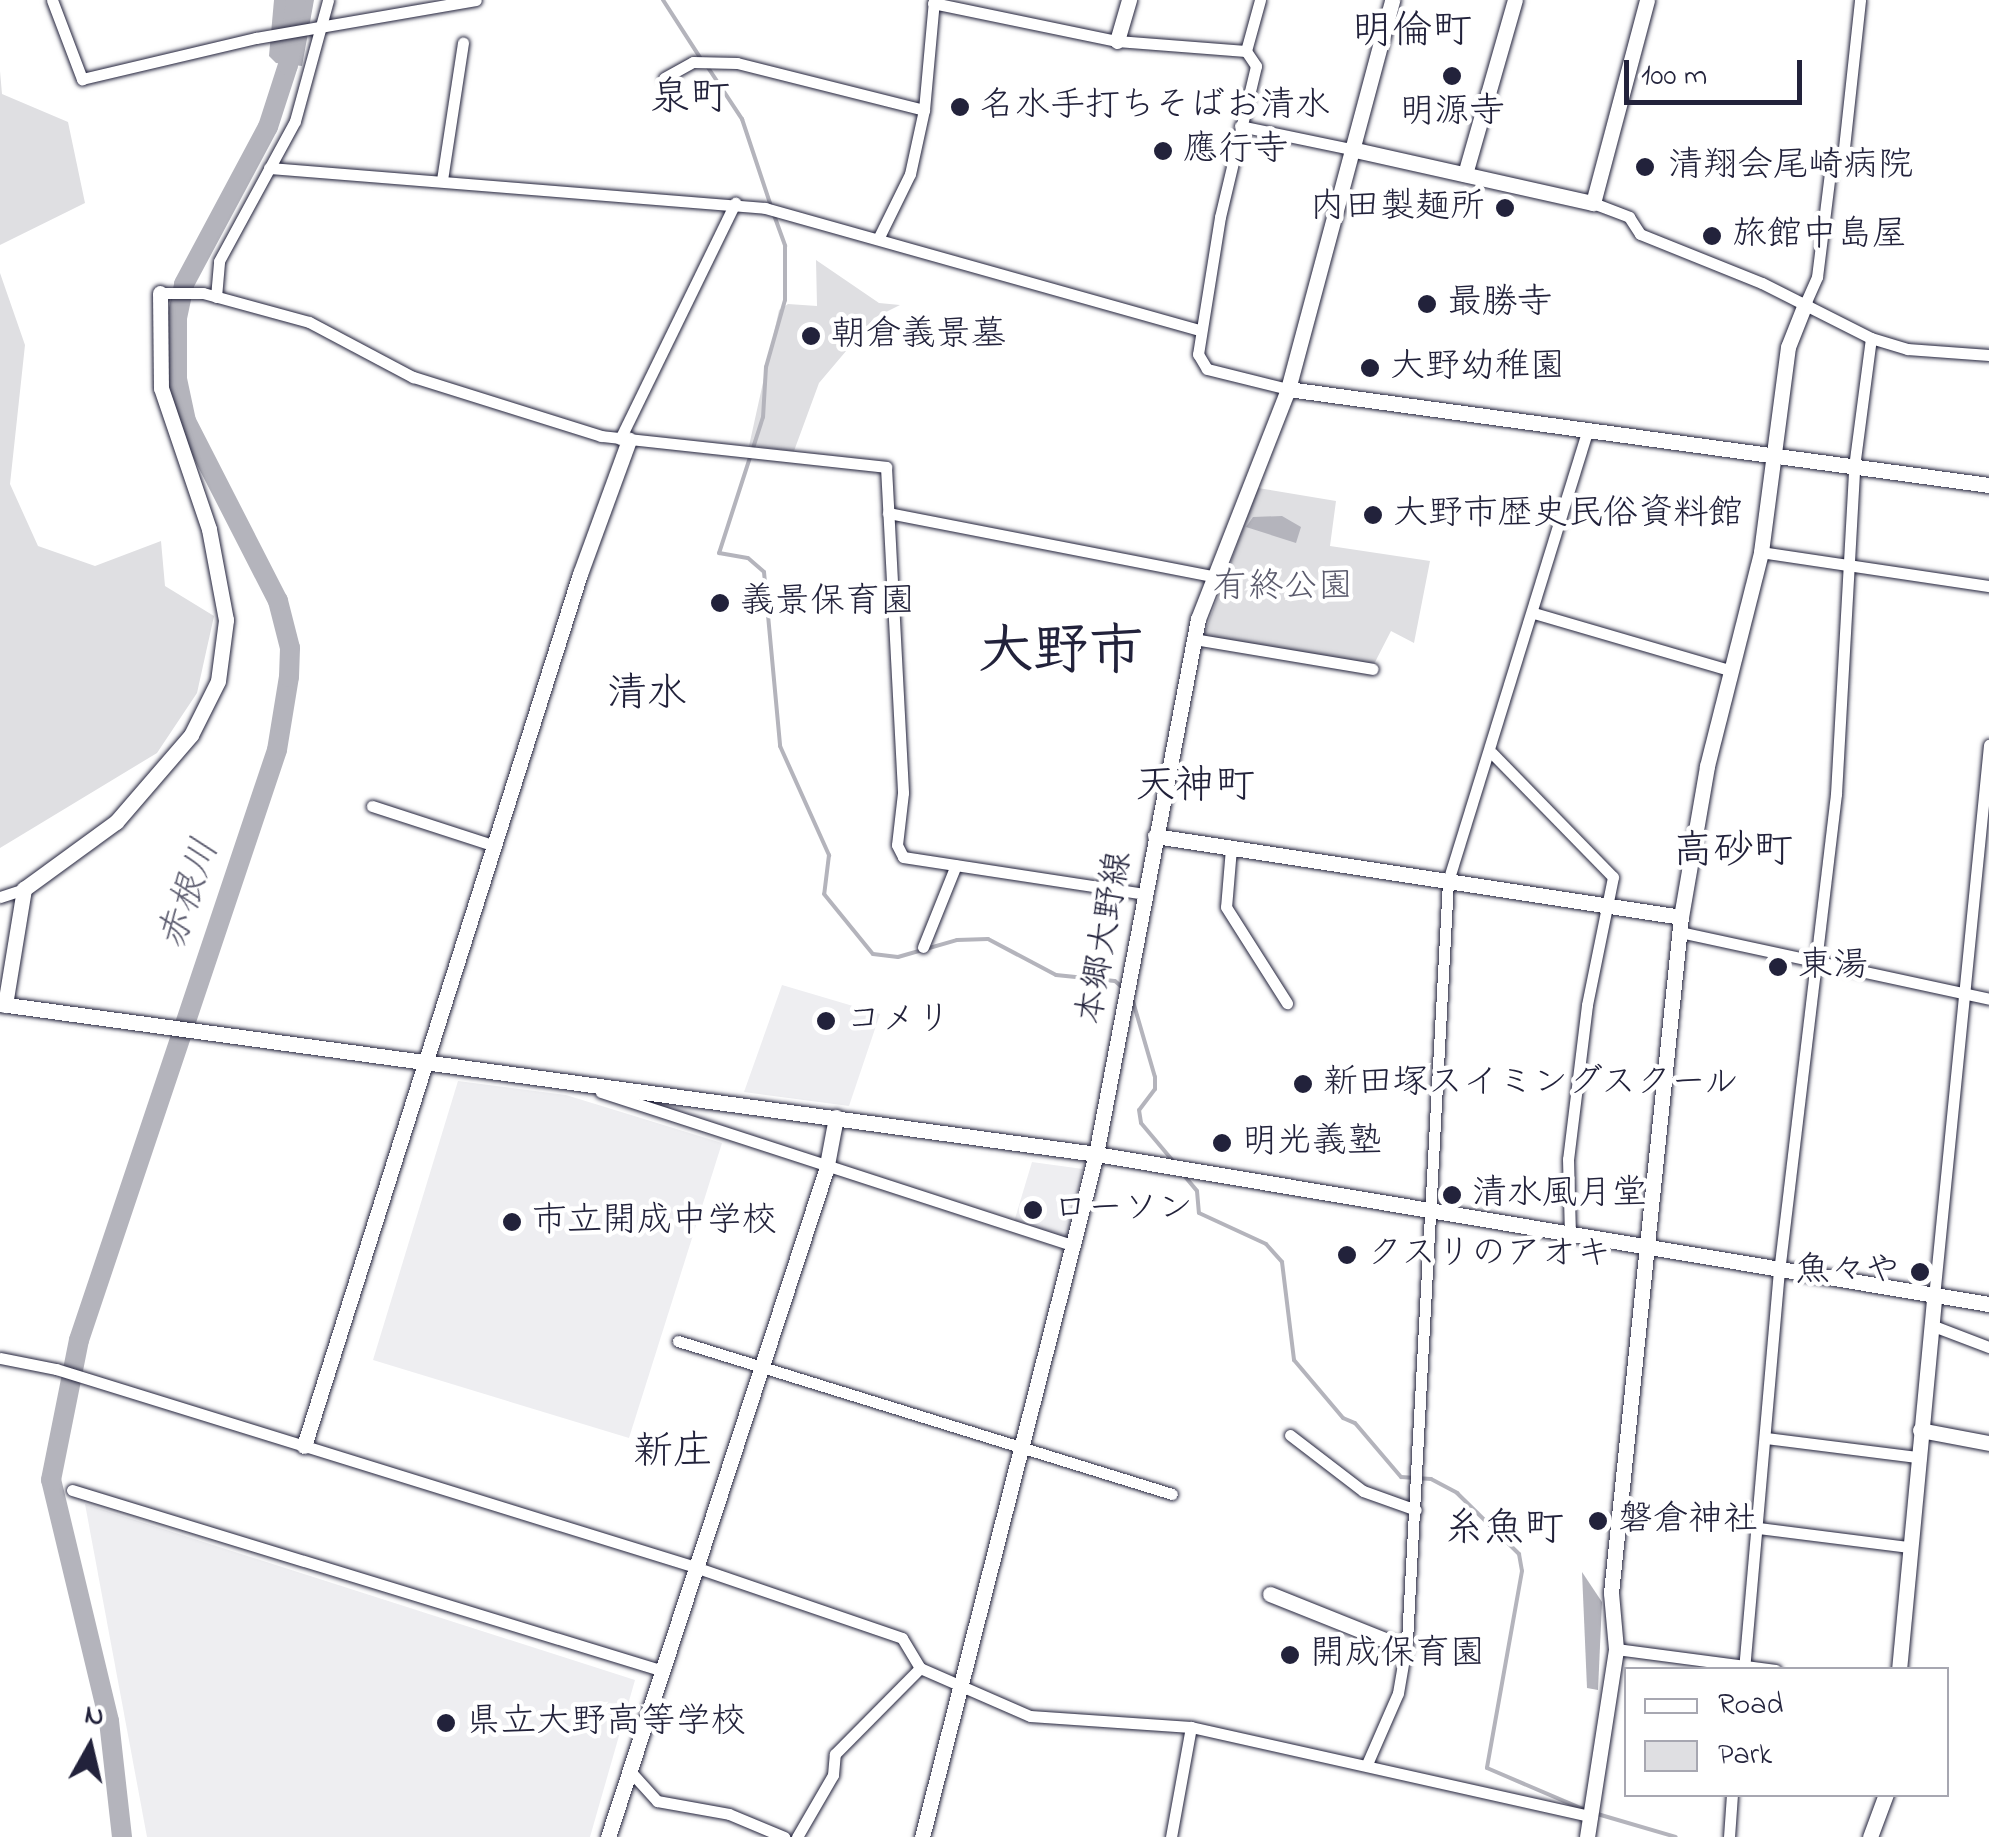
<!DOCTYPE html>
<html>
<head>
<meta charset="utf-8">
<style>
	body { margin:0 }
	#map { position:relative; width:1989px; height:1837px; overflow:hidden; background:#fff; font-family:"Indie Flower","Klee One",sans-serif }
	div>[style] { position:absolute }
	[style*='--x'] { left:calc(var(--x)*1px); top:calc(var(--y)*1px); width:calc(var(--w)*1px); rotate:calc(var(--a)*1deg) }
	.built>* { inset:0; background:#eeeef1 }
	.green>* { inset:0; background:#dfdfe2 }
	.water>* { inset:0; background:#b4b4bc }
	.stream>* { height:4px; margin:-2px; padding:0 2px; transform-origin:2px; border-radius:2px; background:#b4b4bc }
	.river>* { height:20px; margin:-10px; padding:0 10px; transform-origin:10px; border-radius:10px; background:#b4b4bc }
	.roads { filter:drop-shadow(0 0 2px #22223b) drop-shadow(0 0 2px #22223b) }
	.street>* { height:11px; margin:-5.5px; padding:0 5.5px; transform-origin:5.5px; border-radius:5.5px; background:#fff }
	.secondary>* { height:15px; margin:-7.5px; padding:0 7.5px; transform-origin:7.5px; border-radius:7.5px; background:#fff }
	.dots>* { width:28px; height:28px; translate:-50% -50%; box-sizing:border-box; border:5px solid #fff; border-radius:50% }
	span { translate:-50% -50%; white-space:nowrap; text-align:center; line-height:1.15; -webkit-text-stroke:9px #fff; paint-order:stroke }
	.poi-label { font-size:35px; color:#22223b }
	.left { translate:0 -50%; text-align:left }
	.right { translate:-100% -50%; text-align:right }
	.park-label { font-size:35px; color:#5b5b6d }
	.street-label { font-size:35px; color:#22223b }
	.water-label { font-size:38px; color:#5c5c6f; font-style:italic }
	.quarter-label { font-size:40px; color:#22223b }
	.town-label { font-size:55px; color:#22223b; font-weight:700 }
	.legend { position:absolute; left:1624px; top:1667px; width:325px; height:130px; box-sizing:border-box; background:#fff; border:2px solid #a7a7b1; margin:0; padding:12px 18px; list-style:none; font-size:30px; color:#22223b }
	.legend li { display:flex; align-items:center; gap:20px; height:50px }
	.legend b { width:50px; border:2px solid #a7a7b1 }
	.north { position:absolute; left:40px; top:1697px; width:100px; height:100px; -webkit-text-stroke:8px #fff; paint-order:stroke; rotate:8deg; font-size:28px; font-weight:700; line-height:40px; text-align:center; color:#22223b }
	.north::after { content:''; display:block; margin:auto; width:35px; height:45px; background:#22223b; clip-path:polygon(50% 0,100% 100%,50% 72%,0 100%) }
	.scale { position:absolute; left:1624px; top:60px; width:178px; height:45px; box-sizing:border-box; border:5px solid #22223b; border-top:0; padding-left:12px; font-size:30px; line-height:35px; white-space:nowrap; color:#22223b; -webkit-text-stroke:8px #fff; paint-order:stroke }
</style>
</head>
<body>
<div id="map">
	<div class="built">
		<div style="clip-path:polygon(782px 985px,880px 1014px,849px 1106px,744px 1092px)"></div>
		<div style="clip-path:polygon(458px 1081px,566px 1095px,722px 1143px,629px 1438px,373px 1360px)"></div>
		<div style="clip-path:polygon(1032px 1162px,1083px 1169px,1066px 1238px,1014px 1222px)"></div>
		<div style="clip-path:polygon(85px 1504px,635px 1680px,590px 1837px,147px 1837px)"></div>
	</div>
	<div class="green">
		<div style="clip-path:polygon(0 71px,2px 94px,68px 122px,85px 203px,0 245px)"></div>
		<div style="clip-path:polygon(816px 260px,879px 303px,900px 305px,874px 318px,819px 383px,794px 451px,749px 446px,779px 310px,788px 304px,817px 306px)"></div>
		<div style="clip-path:polygon(0 273px,25px 345px,10px 484px,38px 546px,95px 566px,161px 541px,165px 586px,214px 616px,197px 693px,157px 753px,0 848px)"></div>
		<div style="clip-path:polygon(1258px 488px,1336px 501px,1330px 546px,1430px 561px,1414px 643px,1391px 631px,1373px 666px,1203px 637px)"></div>
	</div>
	<div class="water">
		<div style="clip-path:polygon(274px 0,314px 0,302px 66px,276px 63px,269px 56px)"></div>
		<div style="clip-path:polygon(1282px 516px,1301px 527px,1296px 543px,1246px 527px,1253px 517px)"></div>
		<div style="clip-path:polygon(1582px 1572px,1602px 1602px,1598px 1690px,1587px 1688px)"></div>
	</div>
	<div class="stream">
		<div style="--x:663;--y:0;--w:70;--a:57.2"></div>
		<div style="--x:707;--y:66;--w:64;--a:56.6"></div>
		<div style="--x:742;--y:119;--w:92;--a:71.6"></div>
		<div style="--x:774;--y:215;--w:33;--a:70"></div>
		<div style="--x:785;--y:246;--w:54;--a:90"></div>
		<div style="--x:785;--y:300;--w:70;--a:105.8"></div>
		<div style="--x:766;--y:367;--w:50;--a:93.4"></div>
		<div style="--x:763;--y:417;--w:143;--a:107.9"></div>
		<div style="--x:719;--y:553;--w:29;--a:10"></div>
		<div style="--x:748;--y:558;--w:21;--a:41"></div>
		<div style="--x:764;--y:572;--w:175;--a:84.7"></div>
		<div style="--x:780;--y:746;--w:120;--a:65.8"></div>
		<div style="--x:829;--y:855;--w:39;--a:97"></div>
		<div style="--x:824;--y:894;--w:77;--a:50.8"></div>
		<div style="--x:873;--y:954;--w:25;--a:7"></div>
		<div style="--x:898;--y:957;--w:61;--a:-16.1"></div>
		<div style="--x:957;--y:940;--w:31;--a:-2"></div>
		<div style="--x:988;--y:939;--w:77;--a:27.9"></div>
		<div style="--x:1056;--y:975;--w:59;--a:5.8"></div>
		<div style="--x:1115;--y:981;--w:9;--a:41"></div>
		<div style="--x:1132;--y:998;--w:82;--a:73.8"></div>
		<div style="--x:1155;--y:1077;--w:12;--a:90"></div>
		<div style="--x:1155;--y:1089;--w:26;--a:127"></div>
		<div style="--x:1139;--y:1110;--w:13;--a:81"></div>
		<div style="--x:1141;--y:1123;--w:50;--a:49.9"></div>
		<div style="--x:1182;--y:1173;--w:23;--a:50"></div>
		<div style="--x:1197;--y:1191;--w:22;--a:85"></div>
		<div style="--x:1199;--y:1213;--w:74;--a:24.8"></div>
		<div style="--x:1266;--y:1244;--w:24;--a:48"></div>
		<div style="--x:1282;--y:1262;--w:99;--a:83"></div>
		<div style="--x:1294;--y:1360;--w:76;--a:49.8"></div>
		<div style="--x:1343;--y:1418;--w:13;--a:23"></div>
		<div style="--x:1355;--y:1423;--w:71;--a:49.6"></div>
		<div style="--x:1401;--y:1477;--w:30;--a:4"></div>
		<div style="--x:1431;--y:1479;--w:30;--a:28"></div>
		<div style="--x:1457;--y:1493;--w:87;--a:44.5"></div>
		<div style="--x:1519;--y:1554;--w:17;--a:80"></div>
		<div style="--x:1522;--y:1571;--w:200;--a:100.1"></div>
		<div style="--x:1487;--y:1768;--w:107;--a:23.2"></div>
		<div style="--x:1594;--y:1813;--w:85;--a:16.3"></div>
	</div>
	<div class="river">
		<div style="--x:122;--y:1837;--w:117;--a:-96.4"></div>
		<div style="--x:109;--y:1721;--w:248;--a:-103.5"></div>
		<div style="--x:51;--y:1480;--w:143;--a:-78.7"></div>
		<div style="--x:79;--y:1340;--w:622;--a:-71.45"></div>
		<div style="--x:277;--y:750;--w:74;--a:-80.7"></div>
		<div style="--x:289;--y:677;--w:29;--a:-88"></div>
		<div style="--x:290;--y:648;--w:49;--a:-104.3"></div>
		<div style="--x:278;--y:601;--w:202;--a:-117.1"></div>
		<div style="--x:186;--y:421;--w:43;--a:-102.1"></div>
		<div style="--x:177;--y:379;--w:61;--a:-90"></div>
		<div style="--x:177;--y:318;--w:35;--a:-78"></div>
		<div style="--x:184;--y:284;--w:178;--a:-61.9"></div>
		<div style="--x:268;--y:127;--w:65;--a:-72.1"></div>
		<div style="--x:288;--y:65;--w:65;--a:-83"></div>
	</div>
	<div class="roads">
		<div class="street">
			<div style="--x:52;--y:0;--w:85;--a:69.2"></div>
			<div style="--x:82;--y:79;--w:179;--a:-13.3"></div>
			<div style="--x:256;--y:38;--w:223;--a:-9.8"></div>
			<div style="--x:1260;--y:0;--w:53;--a:105.4"></div>
			<div style="--x:1246;--y:51;--w:18;--a:56"></div>
			<div style="--x:1256;--y:66;--w:155;--a:103.4"></div>
			<div style="--x:1220;--y:217;--w:139;--a:99.1"></div>
			<div style="--x:1198;--y:354;--w:17;--a:59"></div>
			<div style="--x:1207;--y:369;--w:83;--a:13.9"></div>
			<div style="--x:933;--y:3;--w:188;--a:11.7"></div>
			<div style="--x:1117;--y:41;--w:129;--a:4.4"></div>
			<div style="--x:664;--y:78;--w:33;--a:-29"></div>
			<div style="--x:693;--y:62;--w:44;--a:1.3"></div>
			<div style="--x:737;--y:63;--w:193;--a:14.1"></div>
			<div style="--x:1240;--y:126;--w:113;--a:11.7"></div>
			<div style="--x:269;--y:168;--w:498;--a:4.6"></div>
			<div style="--x:765;--y:208;--w:451;--a:15.7"></div>
			<div style="--x:442;--y:180;--w:139;--a:-81.3"></div>
			<div style="--x:1593;--y:203;--w:39;--a:21"></div>
			<div style="--x:1629;--y:217;--w:20;--a:57"></div>
			<div style="--x:1640;--y:234;--w:131;--a:21.9"></div>
			<div style="--x:1762;--y:283;--w:122;--a:26.8"></div>
			<div style="--x:1871;--y:338;--w:38;--a:17"></div>
			<div style="--x:1907;--y:349;--w:82;--a:4.2"></div>
			<div style="--x:879;--y:237;--w:70;--a:-63.8"></div>
			<div style="--x:910;--y:174;--w:66;--a:-77.7"></div>
			<div style="--x:924;--y:110;--w:110;--a:-84.8"></div>
			<div style="--x:160;--y:293;--w:43;--a:0"></div>
			<div style="--x:203;--y:293;--w:110;--a:15.3"></div>
			<div style="--x:309;--y:322;--w:118;--a:27.9"></div>
			<div style="--x:413;--y:377;--w:197;--a:17.4"></div>
			<div style="--x:601;--y:436;--w:287;--a:6.2"></div>
			<div style="--x:886;--y:467;--w:326;--a:87"></div>
			<div style="--x:903;--y:793;--w:52;--a:96.6"></div>
			<div style="--x:897;--y:845;--w:13;--a:63"></div>
			<div style="--x:903;--y:857;--w:244;--a:8.7"></div>
			<div style="--x:216;--y:297;--w:36;--a:-85"></div>
			<div style="--x:219;--y:261;--w:159;--a:-61.5"></div>
			<div style="--x:295;--y:121;--w:125;--a:-74.7"></div>
			<div style="--x:1805;--y:304;--w:30;--a:-66"></div>
			<div style="--x:1817;--y:277;--w:114;--a:-82.9"></div>
			<div style="--x:1831;--y:164;--w:14;--a:-30"></div>
			<div style="--x:1843;--y:157;--w:158;--a:-83.8"></div>
			<div style="--x:620;--y:439;--w:263;--a:-64"></div>
			<div style="--x:888;--y:513;--w:329;--a:11"></div>
			<div style="--x:1761;--y:552;--w:231;--a:8.5"></div>
			<div style="--x:1534;--y:613;--w:203;--a:16.3"></div>
			<div style="--x:1194;--y:639;--w:181;--a:9.5"></div>
			<div style="--x:1492;--y:753;--w:173;--a:45.7"></div>
			<div style="--x:1613;--y:877;--w:131;--a:101.5"></div>
			<div style="--x:1587;--y:1005;--w:155;--a:97"></div>
			<div style="--x:1568;--y:1159;--w:76;--a:88.5"></div>
			<div style="--x:372;--y:806;--w:129;--a:18"></div>
			<div style="--x:1231;--y:848;--w:59;--a:94.8"></div>
			<div style="--x:1226;--y:907;--w:114;--a:57.6"></div>
			<div style="--x:0;--y:897;--w:25;--a:-18"></div>
			<div style="--x:1680;--y:932;--w:316;--a:12.2"></div>
			<div style="--x:923;--y:947;--w:88;--a:-68.1"></div>
			<div style="--x:601;--y:1092;--w:496;--a:18"></div>
			<div style="--x:1934;--y:1297;--w:555;--a:-84.31"></div>
			<div style="--x:1931;--y:1325;--w:62;--a:20.8"></div>
			<div style="--x:678;--y:1341;--w:517;--a:17.21"></div>
			<div style="--x:0;--y:1358;--w:57;--a:11.1"></div>
			<div style="--x:56;--y:1369;--w:666;--a:17.21"></div>
			<div style="--x:692;--y:1566;--w:222;--a:18.9"></div>
			<div style="--x:902;--y:1638;--w:35;--a:59"></div>
			<div style="--x:920;--y:1668;--w:120;--a:23.6"></div>
			<div style="--x:1030;--y:1716;--w:161;--a:3.9"></div>
			<div style="--x:1191;--y:1727;--w:411;--a:12.6"></div>
			<div style="--x:1290;--y:1435;--w:92;--a:37.5"></div>
			<div style="--x:1363;--y:1491;--w:56;--a:19.7"></div>
			<div style="--x:1766;--y:1438;--w:152;--a:7.2"></div>
			<div style="--x:72;--y:1490;--w:615;--a:17.02"></div>
			<div style="--x:1758;--y:1528;--w:151;--a:7.2"></div>
			<div style="--x:1616;--y:1649;--w:161;--a:7.5"></div>
			<div style="--x:1744;--y:1670;--w:400;--a:-85"></div>
			<div style="--x:1779;--y:1272;--w:481;--a:-83.2"></div>
			<div style="--x:1836;--y:794;--w:327;--a:-86.8"></div>
			<div style="--x:1854;--y:467;--w:130;--a:-82.5"></div>
			<div style="--x:1367;--y:1764;--w:77;--a:-66.4"></div>
			<div style="--x:1398;--y:1693;--w:53;--a:-80.2"></div>
			<div style="--x:1407;--y:1641;--w:761;--a:-86.91"></div>
			<div style="--x:1448;--y:881;--w:472;--a:-72.8"></div>
			<div style="--x:629;--y:1770;--w:42;--a:47.9"></div>
			<div style="--x:657;--y:1801;--w:73;--a:10.2"></div>
			<div style="--x:729;--y:1814;--w:60;--a:22.7"></div>
			<div style="--x:797;--y:1837;--w:72;--a:-59.9"></div>
			<div style="--x:833;--y:1775;--w:21;--a:-85"></div>
			<div style="--x:835;--y:1754;--w:121;--a:-45.3"></div>
			<div style="--x:1171;--y:1837;--w:112;--a:-79.7"></div>
			<div style="--x:1729;--y:1837;--w:43;--a:-86"></div>
		</div>
		<div class="secondary">
			<div style="--x:1117;--y:41;--w:43;--a:-73.7"></div>
			<div style="--x:1351;--y:149;--w:248;--a:12.6"></div>
			<div style="--x:1593;--y:203;--w:210;--a:-75.1"></div>
			<div style="--x:1465;--y:174;--w:181;--a:-74"></div>
			<div style="--x:1288;--y:389;--w:708;--a:7.8"></div>
			<div style="--x:1155;--y:836;--w:532;--a:8.75"></div>
			<div style="--x:0;--y:1004;--w:1106;--a:7.79"></div>
			<div style="--x:1096;--y:1154;--w:906;--a:9.54"></div>
			<div style="--x:5;--y:1005;--w:118;--a:-80.7"></div>
			<div style="--x:24;--y:889;--w:114;--a:-36.1"></div>
			<div style="--x:116;--y:822;--w:115;--a:-49.2"></div>
			<div style="--x:191;--y:735;--w:60;--a:-63.4"></div>
			<div style="--x:218;--y:681;--w:62;--a:-82.5"></div>
			<div style="--x:226;--y:620;--w:93;--a:-100.6"></div>
			<div style="--x:209;--y:529;--w:149;--a:-108.8"></div>
			<div style="--x:161;--y:388;--w:95;--a:-90.6"></div>
			<div style="--x:1920;--y:1430;--w:70;--a:10.7"></div>
			<div style="--x:304;--y:1446;--w:915;--a:-72.44"></div>
			<div style="--x:580;--y:574;--w:143;--a:-69.9"></div>
			<div style="--x:1270;--y:1594;--w:145;--a:21.8"></div>
			<div style="--x:1899;--y:1670;--w:375;--a:-84.6"></div>
			<div style="--x:608;--y:1837;--w:702;--a:-71.9"></div>
			<div style="--x:826;--y:1170;--w:54;--a:-79.3"></div>
			<div style="--x:922;--y:1837;--w:705;--a:-75.71"></div>
			<div style="--x:1096;--y:1154;--w:545;--a:-79.21"></div>
			<div style="--x:1198;--y:619;--w:247;--a:-68.6"></div>
			<div style="--x:1288;--y:389;--w:403;--a:-75"></div>
			<div style="--x:1587;--y:1837;--w:190;--a:-81.2"></div>
			<div style="--x:1616;--y:1649;--w:56;--a:-95.1"></div>
			<div style="--x:1611;--y:1593;--w:680;--a:-84.09"></div>
			<div style="--x:1681;--y:917;--w:153;--a:-80.2"></div>
			<div style="--x:1707;--y:766;--w:221;--a:-75.8"></div>
			<div style="--x:1761;--y:552;--w:207;--a:-82.5"></div>
			<div style="--x:1788;--y:347;--w:46;--a:-68.4"></div>
			<div style="--x:1870;--y:1837;--w:46;--a:-69.6"></div>
		</div>
	</div>
	<div class="dots">
		<div style="left:1452px;top:76px;background:#22223b"></div>
		<div style="left:960px;top:107px;background:#22223b"></div>
		<div style="left:1163px;top:151px;background:#22223b"></div>
		<div style="left:1645px;top:167px;background:#22223b"></div>
		<div style="left:1505px;top:208px;background:#22223b"></div>
		<div style="left:1712px;top:236px;background:#22223b"></div>
		<div style="left:1427px;top:304px;background:#22223b"></div>
		<div style="left:811px;top:336px;background:#22223b"></div>
		<div style="left:1370px;top:368px;background:#22223b"></div>
		<div style="left:1373px;top:515px;background:#22223b"></div>
		<div style="left:720px;top:603px;background:#22223b"></div>
		<div style="left:1778px;top:967px;background:#22223b"></div>
		<div style="left:826px;top:1021px;background:#22223b"></div>
		<div style="left:1303px;top:1084px;background:#22223b"></div>
		<div style="left:1222px;top:1143px;background:#22223b"></div>
		<div style="left:1452px;top:1195px;background:#22223b"></div>
		<div style="left:1033px;top:1210px;background:#22223b"></div>
		<div style="left:512px;top:1222px;background:#22223b"></div>
		<div style="left:1347px;top:1255px;background:#22223b"></div>
		<div style="left:1920px;top:1272px;background:#22223b"></div>
		<div style="left:1598px;top:1521px;background:#22223b"></div>
		<div style="left:1290px;top:1655px;background:#22223b"></div>
		<div style="left:446px;top:1723px;background:#22223b"></div>
	</div>
	<div class="poi-label">
		<span class="left" style="left:980px;top:107px">名水手打ちそばお清水</span>
		<span style="left:1452px;top:113px">明源寺</span>
		<span class="left" style="left:1183px;top:151px">應行寺</span>
		<span class="left" style="left:1668px;top:167px">清翔会尾崎病院</span>
		<span class="right" style="left:1485px;top:208px">内田製麺所</span>
		<span class="left" style="left:1732px;top:236px">旅館中島屋</span>
		<span class="left" style="left:1447px;top:304px">最勝寺</span>
		<span class="left" style="left:831px;top:336px">朝倉義景墓</span>
		<span class="left" style="left:1390px;top:368px">大野幼稚園</span>
		<span class="left" style="left:1393px;top:515px">大野市歴史民俗資料館</span>
		<span class="left" style="left:740px;top:603px">義景保育園</span>
		<span class="left" style="left:1798px;top:967px">東湯</span>
		<span class="left" style="left:846px;top:1021px">コメリ</span>
		<span class="left" style="left:1323px;top:1084px">新田塚スイミングスクール</span>
		<span class="left" style="left:1242px;top:1143px">明光義塾</span>
		<span class="left" style="left:1472px;top:1195px">清水風月堂</span>
		<span class="left" style="left:1053px;top:1210px">ローソン</span>
		<span class="left" style="left:532px;top:1222px">市立開成中学校</span>
		<span class="left" style="left:1367px;top:1255px">クスリのアオキ</span>
		<span class="right" style="left:1900px;top:1272px">魚々や</span>
		<span class="left" style="left:1618px;top:1521px">磐倉神社</span>
		<span class="left" style="left:1310px;top:1655px">開成保育園</span>
		<span class="left" style="left:466px;top:1723px">県立大野高等学校</span>
	</div>
	<div class="park-label">
		<span style="left:1283px;top:588px">有終公園</span>
	</div>
	<div class="street-label">
		<span style="left:1106px;top:938px;rotate:-80deg">本郷大野線</span>
	</div>
	<div class="water-label">
		<span style="left:191px;top:895px;rotate:-71deg">赤根川</span>
	</div>
	<div class="quarter-label">
		<span style="left:1412px;top:33px">明倫町</span>
		<span style="left:690px;top:100px">泉町</span>
		<span style="left:647px;top:696px">清水</span>
		<span style="left:1195px;top:788px">天神町</span>
		<span style="left:1733px;top:853px">高砂町</span>
		<span style="left:673px;top:1454px">新庄</span>
		<span style="left:1504px;top:1531px">糸魚町</span>
	</div>
	<div class="town-label">
		<span style="left:1061px;top:655px">大野市</span>
	</div>
	<ul class="legend">
	<li><b style="height:12px;background:#fff"></b>Road</li>
	<li><b style="height:28px;background:#dfdfe2"></b>Park</li>
	</ul>
	<div class="north">N</div>
	<div class="scale">100 m</div>
</div>
</body>
</html>
